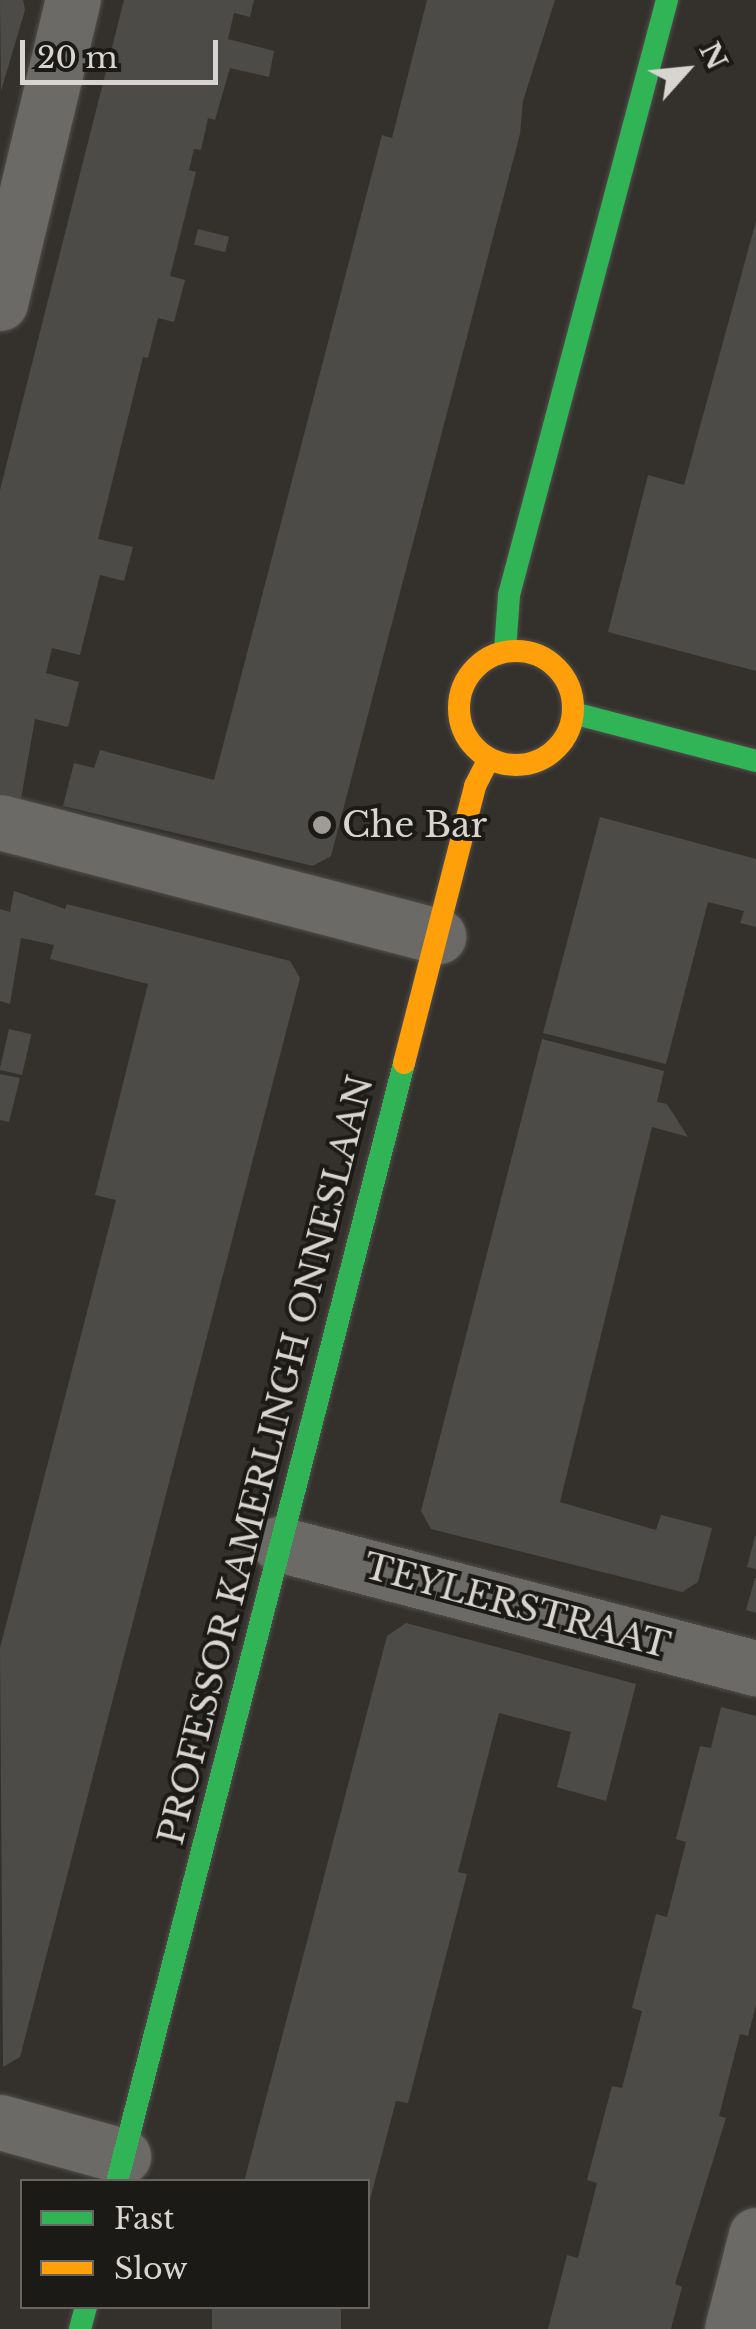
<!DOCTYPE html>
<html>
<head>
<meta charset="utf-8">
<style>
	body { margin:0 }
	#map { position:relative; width:756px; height:2329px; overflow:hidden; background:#34312d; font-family:"Libre Baskerville",serif }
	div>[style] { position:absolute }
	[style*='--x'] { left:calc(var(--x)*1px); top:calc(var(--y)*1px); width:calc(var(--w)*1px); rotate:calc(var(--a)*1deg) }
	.building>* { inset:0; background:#4c4b48; transform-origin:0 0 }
	.roads { filter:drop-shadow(0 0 2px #514e4b) drop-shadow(0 0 2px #514e4b) }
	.street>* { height:55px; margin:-27.5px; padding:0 27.5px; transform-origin:27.5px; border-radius:27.5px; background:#6c6a67 }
	.fast>* { height:22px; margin:-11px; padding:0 11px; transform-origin:11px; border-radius:11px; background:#30b455 }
	.slow>* { height:22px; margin:-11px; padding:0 11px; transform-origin:11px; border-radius:11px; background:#ff9f0a }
	.slow>.ring { margin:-11px; padding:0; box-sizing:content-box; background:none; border:22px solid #ff9f0a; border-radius:50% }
	.dots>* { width:28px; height:28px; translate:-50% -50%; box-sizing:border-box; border:5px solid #1c1a17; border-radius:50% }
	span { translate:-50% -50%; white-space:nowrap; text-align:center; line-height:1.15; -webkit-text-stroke:8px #1c1a17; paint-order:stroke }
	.poi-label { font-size:35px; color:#d8d4cf }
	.left { translate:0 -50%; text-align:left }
	.street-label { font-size:35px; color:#d8d4cf }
	.legend { position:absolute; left:20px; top:2179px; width:350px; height:130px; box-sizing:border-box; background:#1c1a17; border:2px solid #676461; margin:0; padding:12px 18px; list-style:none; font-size:30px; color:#d8d4cf }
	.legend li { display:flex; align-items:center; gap:20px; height:50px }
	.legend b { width:50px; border:2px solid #676461 }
	.north { position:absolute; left:636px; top:20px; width:100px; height:100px; -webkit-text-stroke:8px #1c1a17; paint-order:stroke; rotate:63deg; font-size:28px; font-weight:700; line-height:40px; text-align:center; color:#d8d4cf }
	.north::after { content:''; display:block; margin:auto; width:35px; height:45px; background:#d8d4cf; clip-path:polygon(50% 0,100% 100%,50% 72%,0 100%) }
	.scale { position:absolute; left:20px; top:40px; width:198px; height:45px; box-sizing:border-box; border:5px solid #d8d4cf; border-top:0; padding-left:12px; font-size:30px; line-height:35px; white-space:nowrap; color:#d8d4cf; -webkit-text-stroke:8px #1c1a17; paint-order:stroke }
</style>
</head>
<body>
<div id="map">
	<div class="building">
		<div style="clip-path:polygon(0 0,23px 0,25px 10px,1px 91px)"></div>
		<div style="clip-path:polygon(124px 0,254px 0,250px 17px,234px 13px,228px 39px,274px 51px,269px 77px,230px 68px,215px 120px,208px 118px,201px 150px,194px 149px,189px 170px,196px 172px,170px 276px,185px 280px,174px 322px,158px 318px,148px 358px,143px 357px,98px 539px,133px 547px,124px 581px,100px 575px,80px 655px,52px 648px,46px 673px,79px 682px,68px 727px,35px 719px,21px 799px,0 794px,0 490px)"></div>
		<div style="clip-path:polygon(427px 0,555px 0,523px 101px,520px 134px,331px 856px,313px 866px,63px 806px,74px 763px,94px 768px,100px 750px,214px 780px,382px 135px,392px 138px)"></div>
		<div style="clip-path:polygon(756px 221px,756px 671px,608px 632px,648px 475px,684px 485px)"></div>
		<div style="left:198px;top:229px;width:32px;height:16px;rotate:14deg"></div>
		<div style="clip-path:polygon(600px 817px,756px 859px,756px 927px,740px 923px,744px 911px,708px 902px,666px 1064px,543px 1033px)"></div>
		<div style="clip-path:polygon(14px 891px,65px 909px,67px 904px,290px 961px,300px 978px,20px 2057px,3px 2067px,0 1648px,116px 1200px,95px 1195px,148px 984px,50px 959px,54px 945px,21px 938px,10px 1004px,0 1001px,0 909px,10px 912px)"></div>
		<div style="left:9px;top:1029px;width:23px;height:42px;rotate:13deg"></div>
		<div style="clip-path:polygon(542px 1039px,664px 1071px,657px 1102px,667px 1104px,688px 1137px,652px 1127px,560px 1502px,656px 1530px,661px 1515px,712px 1528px,698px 1582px,682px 1592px,431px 1529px,421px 1511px)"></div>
		<div style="clip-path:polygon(0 1074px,20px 1078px,9px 1122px,0 1120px)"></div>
		<div style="clip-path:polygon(755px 1536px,756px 1536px,756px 1569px,747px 1567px)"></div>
		<div style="clip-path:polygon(755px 1578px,756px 1578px,756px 1613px,746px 1610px)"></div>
		<div style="clip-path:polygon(406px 1623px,636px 1684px,606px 1801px,557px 1787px,571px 1732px,499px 1713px,458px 1872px,467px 1874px,408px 2103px,396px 2101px,369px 2203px,368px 2182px,244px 2182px,387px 1636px)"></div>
		<div style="clip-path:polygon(721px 1707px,756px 1716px,756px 2005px,748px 2036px,740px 2034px,719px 2116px,726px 2118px,675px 2284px,682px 2287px,671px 2329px,548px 2329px,567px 2255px,578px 2258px,597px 2183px,587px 2180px,612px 2086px,622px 2088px,632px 2050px,642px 2011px,632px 2008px,656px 1914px,667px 1917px,686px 1842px,676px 1839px,700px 1746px,711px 1748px)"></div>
		<div style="left:212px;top:2306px;width:129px;height:24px"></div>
	</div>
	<div class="roads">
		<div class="street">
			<div style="--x:0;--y:303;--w:312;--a:-76.5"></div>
			<div style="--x:0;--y:822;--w:453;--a:14.6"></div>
			<div style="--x:279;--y:1544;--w:493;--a:14.6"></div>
			<div style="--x:0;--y:2122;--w:128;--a:15.5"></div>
			<div style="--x:732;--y:2329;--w:97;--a:-75.7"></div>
		</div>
		<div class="fast">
			<div style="--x:505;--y:650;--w:55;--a:-85.8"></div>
			<div style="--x:509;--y:595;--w:616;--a:-75.13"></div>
			<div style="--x:573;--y:713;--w:189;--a:14.7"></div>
			<div style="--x:117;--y:2182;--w:1155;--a:-75.61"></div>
			<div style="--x:80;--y:2329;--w:24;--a:-75"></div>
		</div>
		<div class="slow">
			<div class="ring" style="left:459px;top:651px;width:92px;height:92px"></div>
			<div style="--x:404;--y:1063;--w:286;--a:-75.6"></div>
			<div style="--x:475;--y:786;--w:30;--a:-63"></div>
		</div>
	</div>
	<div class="dots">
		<div style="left:322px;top:825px;background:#9f9b96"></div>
	</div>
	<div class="poi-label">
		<span class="left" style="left:342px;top:825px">Che Bar</span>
	</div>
	<div class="street-label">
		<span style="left:266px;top:1460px;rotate:-76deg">PROFESSOR KAMERLINGH ONNESLAAN</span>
		<span style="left:517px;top:1606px;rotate:15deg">TEYLERSTRAAT</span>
	</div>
	<ul class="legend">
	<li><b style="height:12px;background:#30b455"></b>Fast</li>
	<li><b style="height:12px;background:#ff9f0a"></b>Slow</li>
	</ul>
	<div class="north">N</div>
	<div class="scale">20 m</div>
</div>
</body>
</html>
